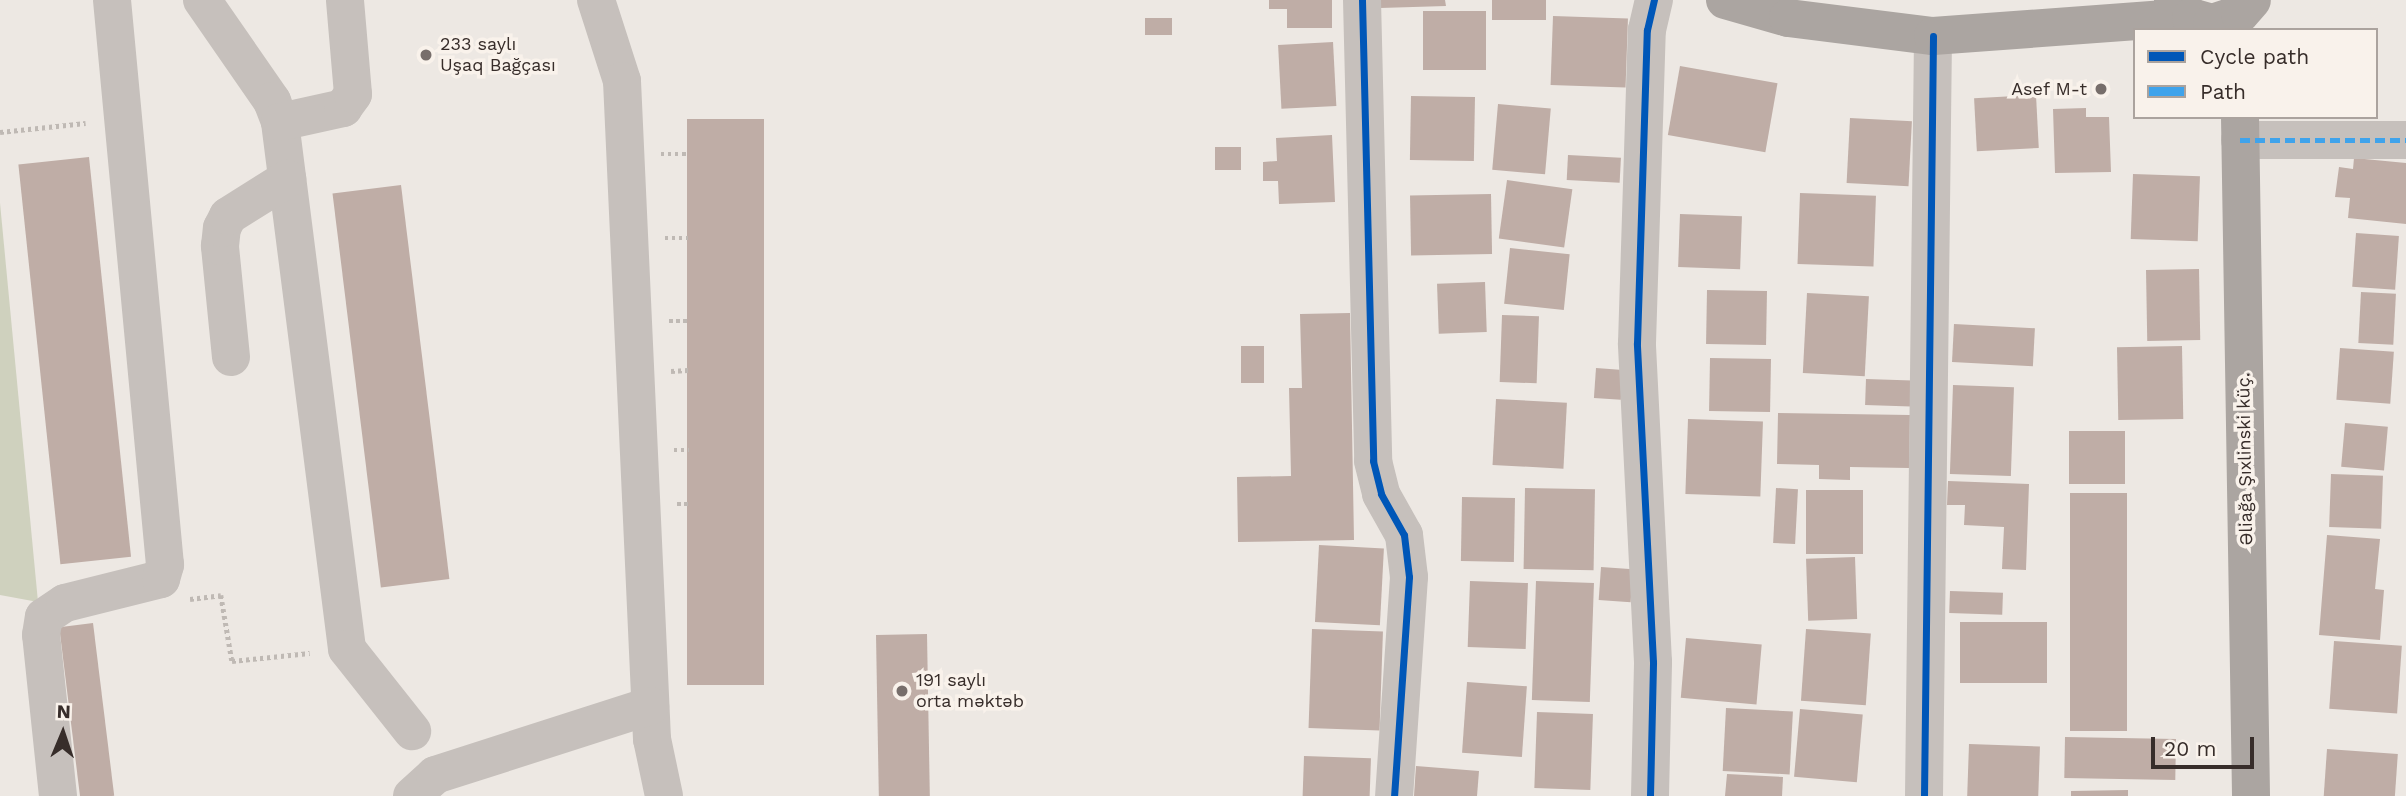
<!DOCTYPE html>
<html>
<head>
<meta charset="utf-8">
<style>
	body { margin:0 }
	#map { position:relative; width:2406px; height:796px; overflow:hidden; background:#ede8e3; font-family:"Work Sans",sans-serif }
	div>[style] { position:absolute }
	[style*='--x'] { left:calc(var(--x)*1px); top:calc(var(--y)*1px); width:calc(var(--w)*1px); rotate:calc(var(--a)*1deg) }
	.green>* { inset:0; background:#cfd1be }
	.building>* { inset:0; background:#bfada6; transform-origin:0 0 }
	.path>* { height:4.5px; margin-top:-2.25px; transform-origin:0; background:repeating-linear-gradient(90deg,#bfb9b4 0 3.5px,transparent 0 7px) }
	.minor>* { height:38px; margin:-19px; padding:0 19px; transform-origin:19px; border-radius:19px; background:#c6c0bc }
	.major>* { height:38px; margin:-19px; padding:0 19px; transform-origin:19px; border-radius:19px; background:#aba5a1 }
	.quiet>* { height:5px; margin-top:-2.5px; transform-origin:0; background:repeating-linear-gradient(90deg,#3fa3eb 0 10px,transparent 0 15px) }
	.cycleway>* { height:7px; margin:-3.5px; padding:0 3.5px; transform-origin:3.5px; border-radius:3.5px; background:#0057b8 }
	.dots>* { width:19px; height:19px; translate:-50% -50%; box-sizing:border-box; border:4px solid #f9f2eb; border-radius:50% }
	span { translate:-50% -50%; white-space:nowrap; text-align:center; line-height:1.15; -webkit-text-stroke:7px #f9f2eb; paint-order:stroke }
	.poi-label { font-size:18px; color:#372d2a }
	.left { translate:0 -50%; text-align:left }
	.right { translate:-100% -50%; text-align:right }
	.street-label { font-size:18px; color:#372d2a }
	.legend { position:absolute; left:2133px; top:28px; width:245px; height:91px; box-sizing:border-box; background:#f9f2eb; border:2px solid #aba39e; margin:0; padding:9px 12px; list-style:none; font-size:21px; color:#372d2a }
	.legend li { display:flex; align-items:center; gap:14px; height:35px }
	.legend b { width:35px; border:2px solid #aba39e }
	.north { position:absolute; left:28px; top:698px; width:70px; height:70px; -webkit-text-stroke:5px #f9f2eb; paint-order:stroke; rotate:2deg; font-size:19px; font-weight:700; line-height:28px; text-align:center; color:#372d2a }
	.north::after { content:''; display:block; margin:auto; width:24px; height:32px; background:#372d2a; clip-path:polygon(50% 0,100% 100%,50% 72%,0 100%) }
	.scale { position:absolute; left:2151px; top:737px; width:103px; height:32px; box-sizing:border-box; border:4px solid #372d2a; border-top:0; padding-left:9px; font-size:21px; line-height:24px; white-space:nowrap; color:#372d2a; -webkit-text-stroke:5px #f9f2eb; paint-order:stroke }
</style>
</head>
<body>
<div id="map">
	<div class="green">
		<div style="clip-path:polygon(0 203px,38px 602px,0 595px)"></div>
	</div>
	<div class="building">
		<div style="clip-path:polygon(1269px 0,1332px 0,1332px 28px,1287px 28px,1287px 9px,1269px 9px)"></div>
		<div style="clip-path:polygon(1380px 0,1445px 0,1446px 6px,1380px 8px)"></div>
		<div style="left:1492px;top:0;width:54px;height:20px"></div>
		<div style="left:1423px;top:11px;width:63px;height:59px"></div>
		<div style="left:1553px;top:16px;width:75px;height:69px;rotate:2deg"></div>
		<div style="left:1145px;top:18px;width:27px;height:17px"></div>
		<div style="left:1333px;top:42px;width:64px;height:55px;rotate:87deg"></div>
		<div style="left:1680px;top:66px;width:99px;height:70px;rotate:10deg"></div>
		<div style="left:2036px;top:95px;width:53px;height:62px;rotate:87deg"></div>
		<div style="left:1411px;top:96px;width:64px;height:64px;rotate:1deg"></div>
		<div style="left:1498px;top:104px;width:53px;height:66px;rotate:5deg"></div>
		<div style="clip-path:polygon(2086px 108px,2086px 117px,2109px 117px,2111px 172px,2055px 173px,2053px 109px)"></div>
		<div style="left:1850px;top:118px;width:62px;height:65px;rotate:3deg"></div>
		<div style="left:687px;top:119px;width:77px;height:566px"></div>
		<div style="clip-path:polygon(1332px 135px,1335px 202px,1279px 204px,1278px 181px,1263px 181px,1263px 162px,1277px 161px,1276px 138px)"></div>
		<div style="left:1215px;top:147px;width:26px;height:23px"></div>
		<div style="left:1568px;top:155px;width:53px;height:25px;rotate:3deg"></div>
		<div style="left:89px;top:157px;width:402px;height:71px;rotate:84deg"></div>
		<div style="clip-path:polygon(2354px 158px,2406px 163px,2406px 224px,2348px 218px,2350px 198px,2335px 197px,2339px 167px,2353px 169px)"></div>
		<div style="left:2133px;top:174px;width:67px;height:65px;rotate:2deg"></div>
		<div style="left:1507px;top:180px;width:66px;height:59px;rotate:8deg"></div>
		<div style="left:401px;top:185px;width:397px;height:69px;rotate:83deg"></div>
		<div style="left:1800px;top:193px;width:76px;height:71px;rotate:2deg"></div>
		<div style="left:1491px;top:194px;width:60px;height:81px;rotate:89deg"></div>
		<div style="left:1680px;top:214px;width:62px;height:53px;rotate:2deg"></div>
		<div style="left:2356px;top:233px;width:43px;height:54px;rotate:4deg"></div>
		<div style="left:1510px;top:248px;width:60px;height:56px;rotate:6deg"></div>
		<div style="left:2199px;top:269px;width:71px;height:53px;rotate:89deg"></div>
		<div style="left:1485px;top:282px;width:50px;height:48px;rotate:88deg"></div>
		<div style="left:1707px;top:290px;width:60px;height:54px;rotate:1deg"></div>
		<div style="left:2361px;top:292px;width:35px;height:51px;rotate:3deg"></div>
		<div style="left:1807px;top:293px;width:62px;height:80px;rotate:3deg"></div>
		<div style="clip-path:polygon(1350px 313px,1354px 540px,1238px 542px,1237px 477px,1291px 476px,1289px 388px,1302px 388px,1300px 314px)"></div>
		<div style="left:1502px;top:315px;width:37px;height:67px;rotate:2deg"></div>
		<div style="left:1954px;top:324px;width:81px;height:38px;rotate:3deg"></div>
		<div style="left:1241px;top:346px;width:23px;height:37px"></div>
		<div style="left:2182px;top:346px;width:73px;height:65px;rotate:89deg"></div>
		<div style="left:2340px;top:348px;width:54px;height:52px;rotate:4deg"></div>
		<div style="left:1710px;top:358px;width:61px;height:53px;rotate:1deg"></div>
		<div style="left:1596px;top:368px;width:27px;height:30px;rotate:4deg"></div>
		<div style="left:1866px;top:379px;width:46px;height:26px;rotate:2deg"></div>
		<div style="left:1953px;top:385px;width:61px;height:89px;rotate:2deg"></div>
		<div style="left:1496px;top:399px;width:71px;height:66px;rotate:3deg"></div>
		<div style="clip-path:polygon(1778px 413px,1910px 415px,1909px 468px,1850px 467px,1850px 480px,1819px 479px,1819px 465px,1777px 464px)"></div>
		<div style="left:1688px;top:419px;width:75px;height:75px;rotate:2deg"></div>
		<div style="left:2345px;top:423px;width:43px;height:44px;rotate:5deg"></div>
		<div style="left:2069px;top:431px;width:56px;height:53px"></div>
		<div style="left:2331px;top:474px;width:52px;height:53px;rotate:2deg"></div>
		<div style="clip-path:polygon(1948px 481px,2029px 484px,2026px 570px,2002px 569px,2004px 527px,1964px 525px,1965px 505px,1947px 505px)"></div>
		<div style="left:1525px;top:488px;width:70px;height:81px;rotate:1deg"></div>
		<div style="left:1776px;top:488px;width:22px;height:55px;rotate:3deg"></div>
		<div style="left:1806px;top:490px;width:57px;height:64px"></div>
		<div style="left:2070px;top:493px;width:57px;height:238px"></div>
		<div style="left:1462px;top:497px;width:53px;height:64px;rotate:1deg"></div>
		<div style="clip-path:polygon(2327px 535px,2380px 539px,2375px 589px,2384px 590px,2380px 640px,2319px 635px)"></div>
		<div style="left:1319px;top:545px;width:65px;height:77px;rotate:3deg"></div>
		<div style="left:1855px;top:557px;width:62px;height:49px;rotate:88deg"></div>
		<div style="left:1601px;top:567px;width:32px;height:33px;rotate:4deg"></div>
		<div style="left:1470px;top:581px;width:58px;height:66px;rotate:2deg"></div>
		<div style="left:1536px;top:581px;width:58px;height:119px;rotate:2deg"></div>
		<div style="left:1950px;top:591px;width:53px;height:22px;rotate:2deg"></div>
		<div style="left:1960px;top:622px;width:87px;height:61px"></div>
		<div style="left:93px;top:623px;width:174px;height:34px;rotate:83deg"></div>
		<div style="left:1312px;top:629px;width:71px;height:99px;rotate:2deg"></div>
		<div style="left:1806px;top:629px;width:65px;height:72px;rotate:4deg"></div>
		<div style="left:927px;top:634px;width:162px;height:51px;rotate:89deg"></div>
		<div style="left:1686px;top:638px;width:76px;height:60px;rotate:5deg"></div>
		<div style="left:2334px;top:641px;width:68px;height:68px;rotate:4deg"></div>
		<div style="left:1467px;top:682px;width:60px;height:71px;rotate:4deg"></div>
		<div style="left:1726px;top:708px;width:67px;height:63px;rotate:3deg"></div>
		<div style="left:1800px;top:709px;width:63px;height:68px;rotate:5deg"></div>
		<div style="left:1537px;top:712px;width:56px;height:76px;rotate:2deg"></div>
		<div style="left:2065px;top:737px;width:111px;height:41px;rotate:1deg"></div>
		<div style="left:1969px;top:744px;width:71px;height:52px;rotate:2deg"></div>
		<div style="left:2327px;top:749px;width:71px;height:47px;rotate:4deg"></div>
		<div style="left:1304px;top:756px;width:67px;height:40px;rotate:2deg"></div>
		<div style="clip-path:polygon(1416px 766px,1479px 771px,1477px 796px,1414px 796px)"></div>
		<div style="clip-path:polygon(1727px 774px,1783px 777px,1782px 796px,1725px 796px)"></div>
		<div style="clip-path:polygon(2128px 790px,2128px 796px,2071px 796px,2071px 791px)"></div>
	</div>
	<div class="path">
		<div style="--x:0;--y:132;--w:86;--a:-6"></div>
		<div style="--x:661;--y:154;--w:26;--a:0"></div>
		<div style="--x:665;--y:238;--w:23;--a:0"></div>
		<div style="--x:669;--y:321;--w:19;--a:0"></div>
		<div style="--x:671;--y:371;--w:17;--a:-3"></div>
		<div style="--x:674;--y:450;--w:15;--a:0"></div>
		<div style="--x:677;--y:504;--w:11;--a:0"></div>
		<div style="--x:190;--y:599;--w:31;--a:-7"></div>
		<div style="--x:221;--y:595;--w:67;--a:80.5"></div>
		<div style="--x:232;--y:661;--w:78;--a:-5.9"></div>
	</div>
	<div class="minor">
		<div style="--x:202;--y:0;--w:123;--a:55.3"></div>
		<div style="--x:272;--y:101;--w:22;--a:69"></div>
		<div style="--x:280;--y:122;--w:531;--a:82.75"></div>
		<div style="--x:347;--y:649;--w:105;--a:51.6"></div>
		<div style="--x:596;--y:0;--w:85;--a:72.2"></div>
		<div style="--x:622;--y:81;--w:659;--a:87.39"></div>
		<div style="--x:652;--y:739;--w:58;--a:78.1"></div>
		<div style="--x:1362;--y:0;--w:461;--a:88.6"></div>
		<div style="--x:1373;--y:461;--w:34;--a:76"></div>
		<div style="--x:1381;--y:494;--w:47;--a:60.7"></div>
		<div style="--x:1404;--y:535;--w:42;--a:83.2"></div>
		<div style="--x:1409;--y:577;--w:220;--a:93.9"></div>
		<div style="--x:280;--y:122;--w:65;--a:-12.5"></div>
		<div style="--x:343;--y:108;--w:17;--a:-54"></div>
		<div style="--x:353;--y:94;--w:94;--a:-94.9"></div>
		<div style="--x:2240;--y:140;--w:166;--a:0"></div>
		<div style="--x:231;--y:357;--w:112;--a:-95.7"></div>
		<div style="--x:220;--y:246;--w:18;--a:-84"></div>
		<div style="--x:222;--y:228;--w:13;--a:-63"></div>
		<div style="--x:228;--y:216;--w:70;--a:-32.1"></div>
		<div style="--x:58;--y:796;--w:162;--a:-96"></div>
		<div style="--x:41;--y:635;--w:18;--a:-81"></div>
		<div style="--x:44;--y:617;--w:25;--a:-34"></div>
		<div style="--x:65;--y:603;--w:99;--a:-14"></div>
		<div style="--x:161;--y:579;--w:15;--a:-74"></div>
		<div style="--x:165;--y:565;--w:567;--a:-95.36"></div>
		<div style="--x:412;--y:796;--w:31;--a:-42"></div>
		<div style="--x:435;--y:775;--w:226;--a:-17.8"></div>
		<div style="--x:1650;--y:796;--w:134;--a:-88.7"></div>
		<div style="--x:1653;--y:662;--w:319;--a:-92.9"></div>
		<div style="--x:1637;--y:343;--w:313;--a:-88.2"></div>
		<div style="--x:1647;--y:30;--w:31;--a:-77"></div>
		<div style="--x:1924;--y:796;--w:760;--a:-89.32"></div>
	</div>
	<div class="major">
		<div style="--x:1725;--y:0;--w:66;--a:15.9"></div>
		<div style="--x:1788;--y:18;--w:146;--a:7.1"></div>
		<div style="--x:1933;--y:36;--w:259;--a:-4.2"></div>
		<div style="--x:2173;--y:0;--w:25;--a:43"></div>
		<div style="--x:2191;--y:17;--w:22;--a:16"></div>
		<div style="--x:2212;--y:23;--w:29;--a:-18"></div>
		<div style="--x:2240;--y:14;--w:18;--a:-49"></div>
		<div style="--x:2240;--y:117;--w:679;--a:89.07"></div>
	</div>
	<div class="quiet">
		<div style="--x:2240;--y:140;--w:166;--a:0"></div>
	</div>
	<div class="cycleway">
		<div style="--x:1362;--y:0;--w:461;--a:88.6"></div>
		<div style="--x:1373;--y:461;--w:34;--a:76"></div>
		<div style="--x:1381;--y:494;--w:47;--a:60.7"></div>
		<div style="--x:1404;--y:535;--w:42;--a:83.2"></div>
		<div style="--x:1409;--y:577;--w:220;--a:93.9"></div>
		<div style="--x:1650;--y:796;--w:134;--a:-88.7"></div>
		<div style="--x:1653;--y:662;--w:319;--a:-92.9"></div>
		<div style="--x:1637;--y:343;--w:313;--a:-88.2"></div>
		<div style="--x:1647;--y:30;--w:31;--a:-77"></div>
		<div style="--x:1924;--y:796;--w:760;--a:-89.32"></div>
	</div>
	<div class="dots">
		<div style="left:426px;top:55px;background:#776e6b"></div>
		<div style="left:2101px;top:89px;background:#776e6b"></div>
		<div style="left:902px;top:691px;background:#776e6b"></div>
	</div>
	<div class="poi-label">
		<span class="left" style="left:440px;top:55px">233 saylı<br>Uşaq Bağçası</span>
		<span class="right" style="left:2087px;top:89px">Asef M-t</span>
		<span class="left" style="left:916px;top:691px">191 saylı<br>orta məktəb</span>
	</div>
	<div class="street-label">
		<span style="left:2245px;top:459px;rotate:-91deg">Əliağa Şıxlinski küç.</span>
	</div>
	<ul class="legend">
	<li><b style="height:9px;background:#0057b8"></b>Cycle path</li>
	<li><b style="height:9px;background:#3fa3eb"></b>Path</li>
	</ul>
	<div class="north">N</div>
	<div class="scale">20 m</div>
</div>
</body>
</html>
